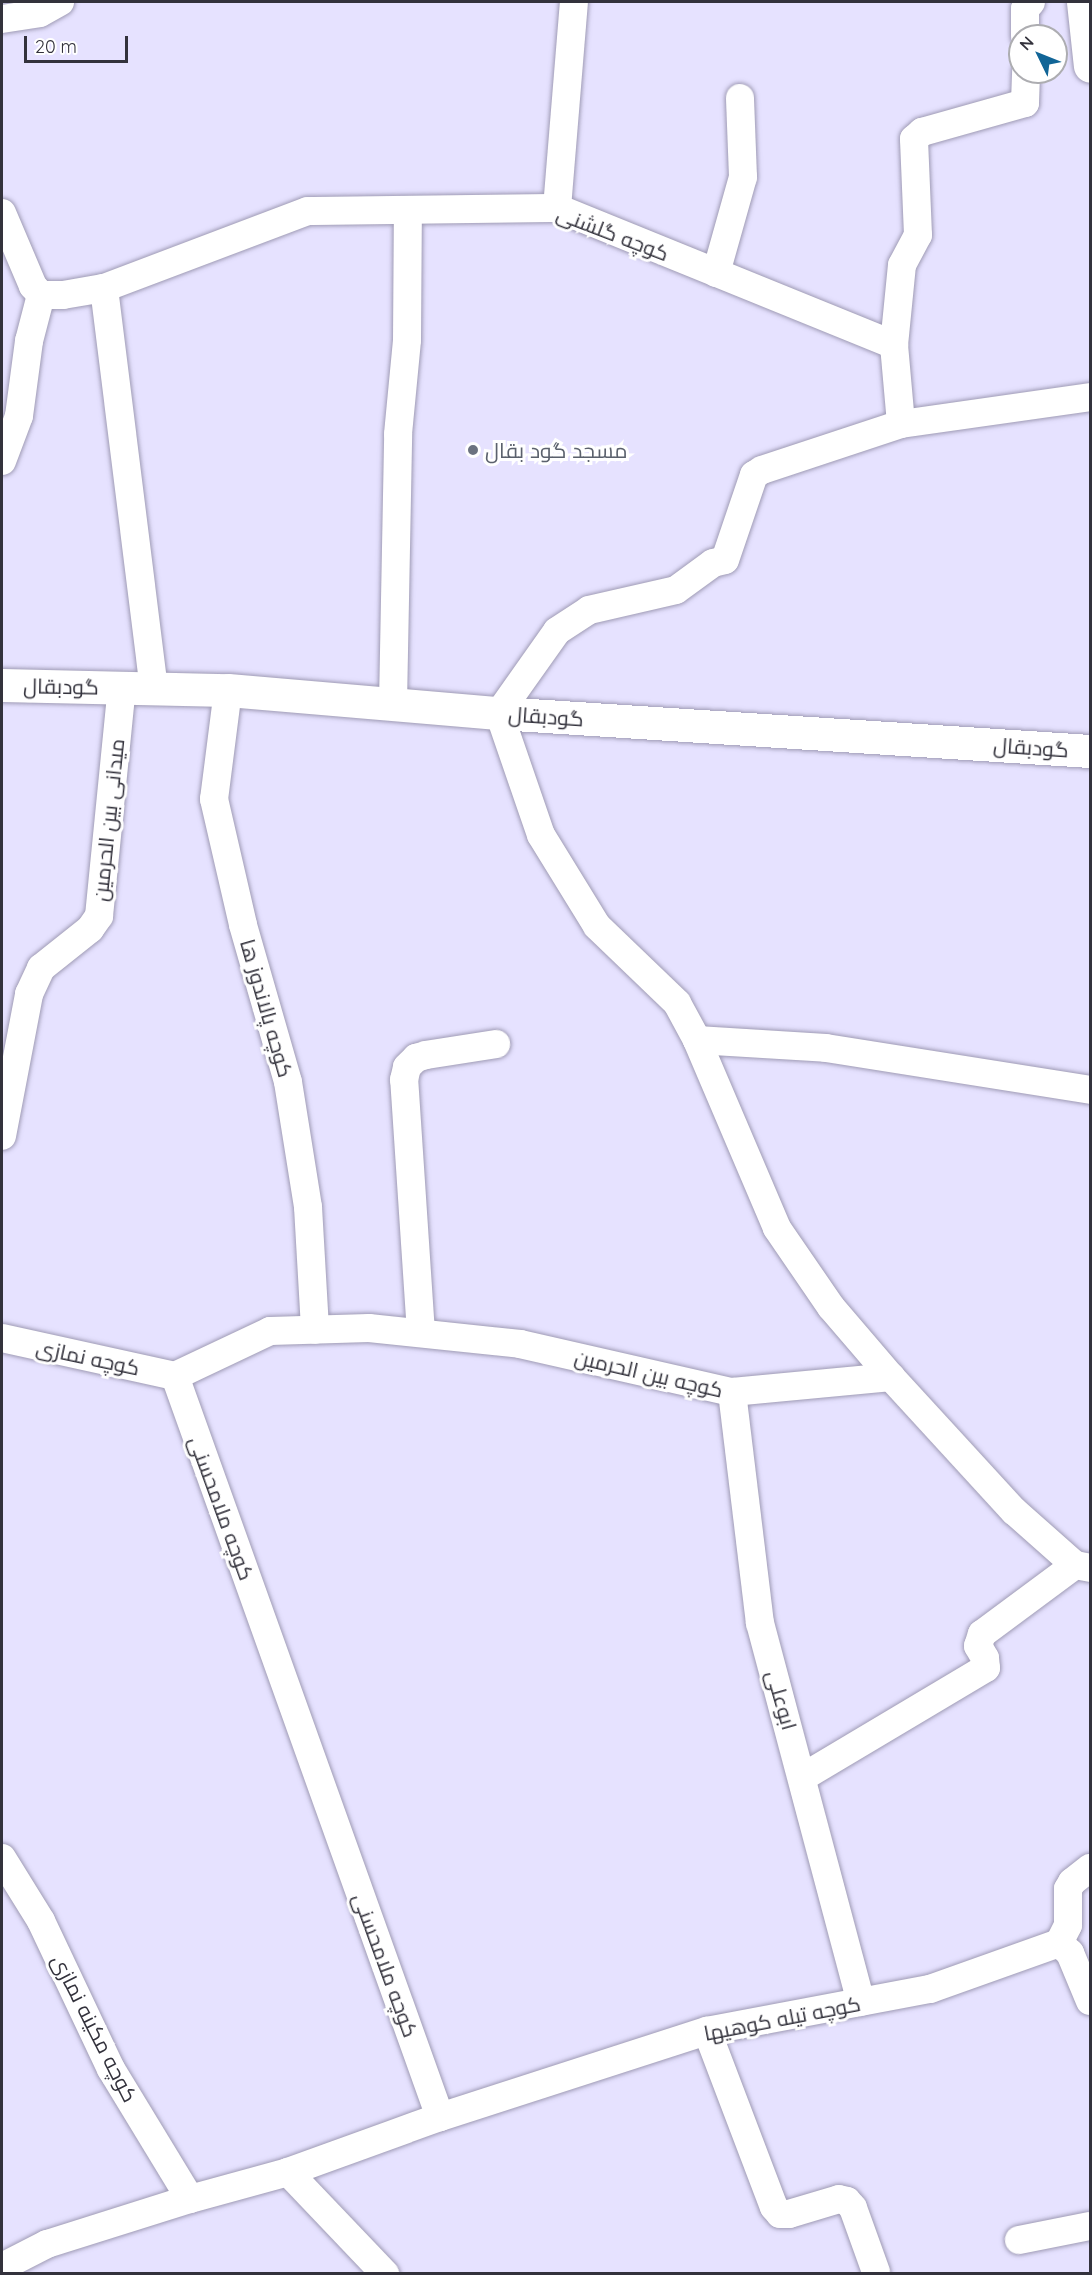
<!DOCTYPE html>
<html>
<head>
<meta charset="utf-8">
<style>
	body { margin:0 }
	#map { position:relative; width:1092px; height:2275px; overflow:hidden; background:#e6e2ff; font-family:Quicksand,Cairo,sans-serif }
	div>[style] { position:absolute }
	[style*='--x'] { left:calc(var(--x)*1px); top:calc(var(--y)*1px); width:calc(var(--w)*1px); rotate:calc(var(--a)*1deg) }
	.roads { filter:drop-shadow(0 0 2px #9f9bb5) drop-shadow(0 0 2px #9f9bb5) }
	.street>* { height:28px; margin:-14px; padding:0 14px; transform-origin:14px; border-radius:14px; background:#fff }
	.secondary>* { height:33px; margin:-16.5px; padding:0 16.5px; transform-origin:16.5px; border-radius:16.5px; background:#fff }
	.dots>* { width:16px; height:16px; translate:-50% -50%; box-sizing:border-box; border:3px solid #fff; border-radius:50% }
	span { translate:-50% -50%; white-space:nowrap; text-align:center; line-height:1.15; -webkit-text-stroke:6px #fff; paint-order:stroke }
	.street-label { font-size:21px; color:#33323c }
	.worship-label { font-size:21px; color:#5b616d }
	.left { translate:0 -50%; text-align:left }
	.frame { position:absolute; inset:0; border:3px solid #33323c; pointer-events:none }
	.north { position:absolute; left:1008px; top:24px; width:60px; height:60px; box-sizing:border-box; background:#fff; border:2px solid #adadb1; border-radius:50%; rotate:313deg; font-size:16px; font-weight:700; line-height:24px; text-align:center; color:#33323c }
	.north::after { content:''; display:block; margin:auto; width:21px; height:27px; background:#116597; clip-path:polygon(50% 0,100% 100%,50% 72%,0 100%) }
	.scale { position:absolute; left:24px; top:36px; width:104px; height:27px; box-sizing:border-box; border:3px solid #33323c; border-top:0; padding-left:8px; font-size:18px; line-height:21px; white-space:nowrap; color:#33323c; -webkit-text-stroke:4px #fff; paint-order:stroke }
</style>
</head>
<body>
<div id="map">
	<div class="roads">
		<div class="street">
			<div style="--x:2;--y:19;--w:38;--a:-9"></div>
			<div style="--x:40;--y:13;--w:23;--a:-29"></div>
			<div style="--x:1025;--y:36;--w:27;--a:-90"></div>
			<div style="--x:1025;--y:9;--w:9;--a:-49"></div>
			<div style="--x:557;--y:208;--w:207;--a:-85.3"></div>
			<div style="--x:2;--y:213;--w:79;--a:67"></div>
			<div style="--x:33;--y:286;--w:12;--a:48"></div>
			<div style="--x:41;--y:295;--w:22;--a:0"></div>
			<div style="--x:63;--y:295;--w:42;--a:-9.7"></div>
			<div style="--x:104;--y:288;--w:218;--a:-20.7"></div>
			<div style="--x:308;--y:211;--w:249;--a:-0.7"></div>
			<div style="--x:557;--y:208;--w:364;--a:22.1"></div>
			<div style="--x:894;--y:345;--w:79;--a:84.9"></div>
			<div style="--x:901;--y:424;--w:191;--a:-8.1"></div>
			<div style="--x:716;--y:273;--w:100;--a:-74.3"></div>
			<div style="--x:743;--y:177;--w:79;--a:-92.2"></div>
			<div style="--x:104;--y:288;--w:403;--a:82.9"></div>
			<div style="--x:894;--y:345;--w:80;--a:-84.3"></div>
			<div style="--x:902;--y:265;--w:34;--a:-62"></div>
			<div style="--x:918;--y:235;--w:96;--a:-92.4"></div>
			<div style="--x:914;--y:139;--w:11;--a:-41"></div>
			<div style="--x:922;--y:132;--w:107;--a:-15.7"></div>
			<div style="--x:1025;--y:103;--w:31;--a:-88"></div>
			<div style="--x:2;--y:461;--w:48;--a:-69.3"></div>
			<div style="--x:19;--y:416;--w:76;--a:-82.4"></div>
			<div style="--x:29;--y:341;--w:48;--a:-75.4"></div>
			<div style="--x:228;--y:690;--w:110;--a:97.3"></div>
			<div style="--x:214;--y:799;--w:129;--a:77"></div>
			<div style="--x:243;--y:925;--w:163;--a:74"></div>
			<div style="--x:288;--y:1082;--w:127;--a:80.9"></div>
			<div style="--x:308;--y:1207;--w:123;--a:86.7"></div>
			<div style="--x:393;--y:704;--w:270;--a:-88.9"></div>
			<div style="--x:398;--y:434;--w:94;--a:-84.5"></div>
			<div style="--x:407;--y:340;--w:129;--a:-89.6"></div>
			<div style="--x:697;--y:1040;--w:129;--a:3.5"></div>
			<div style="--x:826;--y:1048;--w:267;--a:9"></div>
			<div style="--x:2;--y:1136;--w:145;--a:-79.2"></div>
			<div style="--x:29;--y:994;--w:29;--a:-65"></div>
			<div style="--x:41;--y:968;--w:63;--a:-38.5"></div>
			<div style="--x:90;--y:929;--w:16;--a:-55"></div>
			<div style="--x:99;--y:916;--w:230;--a:-84.3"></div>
			<div style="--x:421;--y:1333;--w:254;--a:-93.8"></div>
			<div style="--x:404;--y:1080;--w:13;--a:-77"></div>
			<div style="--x:407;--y:1067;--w:13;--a:-45"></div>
			<div style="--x:416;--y:1058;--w:10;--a:-17"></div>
			<div style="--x:426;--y:1055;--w:71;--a:-8.9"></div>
			<div style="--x:2;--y:1338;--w:177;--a:12.4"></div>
			<div style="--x:175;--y:1376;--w:105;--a:-25.3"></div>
			<div style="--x:270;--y:1331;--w:99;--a:-1.7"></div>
			<div style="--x:369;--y:1328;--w:152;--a:6"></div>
			<div style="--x:520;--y:1344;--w:217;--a:12.8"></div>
			<div style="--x:732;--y:1392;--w:160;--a:-5.4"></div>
			<div style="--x:891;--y:1377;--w:182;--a:47.5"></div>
			<div style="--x:1014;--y:1511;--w:81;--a:41.5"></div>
			<div style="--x:1075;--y:1565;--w:15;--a:11"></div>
			<div style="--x:891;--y:1377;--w:92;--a:-130.6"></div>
			<div style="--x:831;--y:1307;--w:96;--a:-124.4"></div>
			<div style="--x:777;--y:1228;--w:204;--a:-113.1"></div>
			<div style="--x:697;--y:1040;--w:42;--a:-118.4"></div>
			<div style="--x:677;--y:1003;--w:111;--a:-136.1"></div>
			<div style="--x:597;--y:926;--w:107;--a:-121.6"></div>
			<div style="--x:541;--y:835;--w:129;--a:-109"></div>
			<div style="--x:499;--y:713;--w:100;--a:-54.7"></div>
			<div style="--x:557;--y:631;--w:38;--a:-33"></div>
			<div style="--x:589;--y:610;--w:89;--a:-12.9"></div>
			<div style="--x:676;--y:590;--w:46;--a:-36.1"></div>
			<div style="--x:713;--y:563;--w:12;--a:-14"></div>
			<div style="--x:725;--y:560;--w:90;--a:-71.2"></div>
			<div style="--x:754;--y:475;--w:9;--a:-32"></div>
			<div style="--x:762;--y:470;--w:146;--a:-18.3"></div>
			<div style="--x:732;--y:1392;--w:233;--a:83.1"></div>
			<div style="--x:760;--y:1623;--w:392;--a:75.1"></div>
			<div style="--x:803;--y:1777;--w:213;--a:-30.8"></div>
			<div style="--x:986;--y:1668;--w:10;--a:-96"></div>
			<div style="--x:985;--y:1658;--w:14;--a:-120"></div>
			<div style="--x:978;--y:1646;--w:13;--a:-72"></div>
			<div style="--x:982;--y:1634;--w:116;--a:-36.6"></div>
			<div style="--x:2;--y:1858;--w:74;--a:58.2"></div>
			<div style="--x:41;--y:1921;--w:164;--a:64.7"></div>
			<div style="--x:111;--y:2069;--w:152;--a:58.7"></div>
			<div style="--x:1059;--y:1943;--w:20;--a:-63"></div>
			<div style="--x:1068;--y:1925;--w:36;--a:-90"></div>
			<div style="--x:1068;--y:1889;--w:8;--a:-60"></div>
			<div style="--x:1072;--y:1882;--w:23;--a:-38"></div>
			<div style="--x:707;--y:2031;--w:188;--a:69.2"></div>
			<div style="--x:774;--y:2207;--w:9;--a:49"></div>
			<div style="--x:780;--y:2214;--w:9;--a:0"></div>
			<div style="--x:789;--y:2214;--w:52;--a:-16.7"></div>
			<div style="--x:839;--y:2199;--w:8;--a:14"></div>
			<div style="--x:847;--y:2201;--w:9;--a:49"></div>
			<div style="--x:853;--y:2208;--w:68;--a:70.2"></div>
			<div style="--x:440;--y:2117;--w:281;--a:-17.9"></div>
			<div style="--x:707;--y:2031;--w:227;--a:-10.7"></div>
			<div style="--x:930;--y:1989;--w:137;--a:-19.6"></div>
			<div style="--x:1059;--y:1943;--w:15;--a:42"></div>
			<div style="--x:1070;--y:1953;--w:52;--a:67.4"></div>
			<div style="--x:288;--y:2172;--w:141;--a:46.4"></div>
			<div style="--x:1019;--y:2240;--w:72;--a:-11.2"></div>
			<div style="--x:2;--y:2267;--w:51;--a:-27.1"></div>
			<div style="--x:47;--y:2244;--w:150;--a:-17.5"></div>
			<div style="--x:190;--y:2199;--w:102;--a:-15.4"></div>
			<div style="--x:288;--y:2172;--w:162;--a:-19.9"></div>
			<div style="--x:440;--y:2117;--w:787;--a:-109.68"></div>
		</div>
		<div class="secondary">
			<div style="--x:1083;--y:2;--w:64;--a:83.8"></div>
			<div style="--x:2;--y:685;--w:226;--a:1.3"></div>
			<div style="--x:228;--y:690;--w:272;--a:4.9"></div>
			<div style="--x:499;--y:713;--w:592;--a:3.68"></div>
		</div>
	</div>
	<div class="dots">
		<div style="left:473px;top:450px;background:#6b7280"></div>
	</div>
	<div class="street-label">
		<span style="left:613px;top:233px;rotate:21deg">کوچه گلشنی</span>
		<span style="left:61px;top:686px;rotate:1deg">گودبقال</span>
		<span style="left:546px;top:716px;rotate:4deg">گودبقال</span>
		<span style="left:1031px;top:747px;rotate:4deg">گودبقال</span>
		<span style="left:108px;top:820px;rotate:-84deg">میدانی بین الحرمین</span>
		<span style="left:267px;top:1008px;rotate:74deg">کوچه پالاندوز ها</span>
		<span style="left:88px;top:1357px;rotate:12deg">کوچه نمازی</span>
		<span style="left:649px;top:1373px;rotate:13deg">کوچه بین الحرمین</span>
		<span style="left:222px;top:1508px;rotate:70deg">کوچه ملامحسنی</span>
		<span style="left:782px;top:1700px;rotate:74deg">ابوعلی</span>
		<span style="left:386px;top:1965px;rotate:70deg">کوچه ملامحسنی</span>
		<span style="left:782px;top:2018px;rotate:-11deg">کوچه تیله کوهیها</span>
		<span style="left:95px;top:2028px;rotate:63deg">کوچه مکینه نمازی</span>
	</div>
	<div class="worship-label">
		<span class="left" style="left:485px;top:450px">مسجد گود بقال</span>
	</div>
	<div class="frame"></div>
	<div class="north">N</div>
	<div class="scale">20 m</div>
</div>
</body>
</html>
